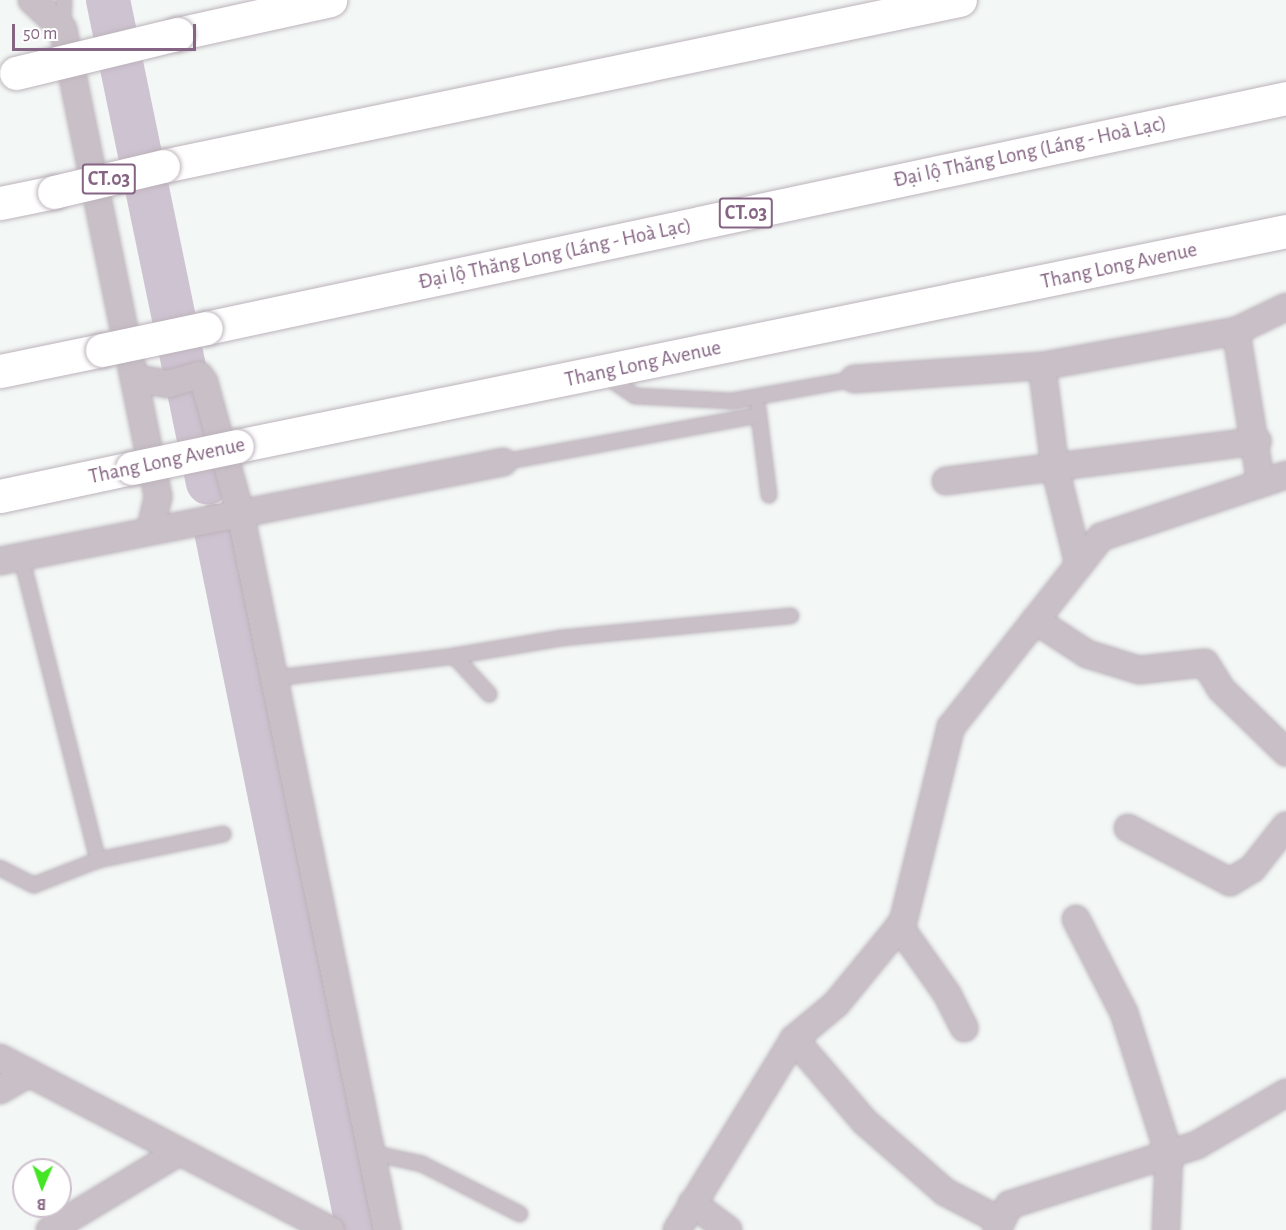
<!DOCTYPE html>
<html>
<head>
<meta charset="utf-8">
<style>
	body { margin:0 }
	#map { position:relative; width:1286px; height:1230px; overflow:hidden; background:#f3f7f5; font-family:"Alegreya Sans",sans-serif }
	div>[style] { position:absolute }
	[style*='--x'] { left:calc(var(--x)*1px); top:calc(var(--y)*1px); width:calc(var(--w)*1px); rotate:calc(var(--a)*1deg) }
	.river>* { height:44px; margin:-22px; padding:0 22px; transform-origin:22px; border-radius:22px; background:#cec3d1 }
	.roads { filter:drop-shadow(0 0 2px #bcb3bb) drop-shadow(0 0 2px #bcb3bb) }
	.lane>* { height:14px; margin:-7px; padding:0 7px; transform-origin:7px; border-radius:7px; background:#c8bfc7 }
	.street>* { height:26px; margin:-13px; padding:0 13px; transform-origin:13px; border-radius:13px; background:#c8bfc7 }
	.primary>* { height:33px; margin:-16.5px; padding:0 16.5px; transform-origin:16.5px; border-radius:16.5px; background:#fff }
	.highway>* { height:33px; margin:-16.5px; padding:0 16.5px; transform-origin:16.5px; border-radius:16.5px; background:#fff }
	.bridges { filter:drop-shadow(0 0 2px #bcb3bb) drop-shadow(0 0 2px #bcb3bb) }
	.primary-bridge>* { height:33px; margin:-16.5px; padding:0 16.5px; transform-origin:16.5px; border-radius:16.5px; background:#fff }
	.highway-bridge>* { height:33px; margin:-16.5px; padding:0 16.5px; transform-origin:16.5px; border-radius:16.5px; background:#fff }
	span { translate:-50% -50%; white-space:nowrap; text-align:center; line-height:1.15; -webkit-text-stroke:6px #fff; paint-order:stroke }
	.shield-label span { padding:2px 4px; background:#fff; border:2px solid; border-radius:4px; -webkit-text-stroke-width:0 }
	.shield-label { font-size:20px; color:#856583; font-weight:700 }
	.street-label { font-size:21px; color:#856583 }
	.north { position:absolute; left:12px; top:1158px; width:60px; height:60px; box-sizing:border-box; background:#fff; border:2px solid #cec1cd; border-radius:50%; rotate:182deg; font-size:16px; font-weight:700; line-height:24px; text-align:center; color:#856583 }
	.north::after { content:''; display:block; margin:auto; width:21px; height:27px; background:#44e525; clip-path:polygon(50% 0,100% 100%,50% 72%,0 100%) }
	.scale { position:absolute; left:12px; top:24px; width:184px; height:27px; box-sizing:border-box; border:3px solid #856583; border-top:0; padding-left:8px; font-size:18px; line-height:21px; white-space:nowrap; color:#856583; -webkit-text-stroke:4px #fff; paint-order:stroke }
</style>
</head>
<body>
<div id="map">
	<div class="river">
		<div style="--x:108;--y:0;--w:493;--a:78.3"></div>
		<div style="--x:215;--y:526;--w:718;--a:78.52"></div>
	</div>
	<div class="roads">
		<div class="lane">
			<div style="--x:63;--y:29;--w:29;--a:-88"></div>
			<div style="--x:604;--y:375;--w:37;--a:34"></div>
			<div style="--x:635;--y:396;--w:97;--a:3"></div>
			<div style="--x:732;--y:401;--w:124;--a:-10.2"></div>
			<div style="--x:758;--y:408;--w:88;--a:82.8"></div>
			<div style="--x:503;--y:462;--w:260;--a:-10.4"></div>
			<div style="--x:21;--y:556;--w:314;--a:75.8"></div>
			<div style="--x:454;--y:656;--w:109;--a:-9.5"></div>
			<div style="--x:561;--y:638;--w:231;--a:-5.5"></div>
			<div style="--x:276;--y:678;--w:179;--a:-7"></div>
			<div style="--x:454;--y:656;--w:52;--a:47.4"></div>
			<div style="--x:0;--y:868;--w:38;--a:27"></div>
			<div style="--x:34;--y:885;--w:69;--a:-21.3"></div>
			<div style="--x:98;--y:860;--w:128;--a:-11.7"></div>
			<div style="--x:372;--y:1153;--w:51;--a:12.4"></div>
			<div style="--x:422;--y:1164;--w:110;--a:27"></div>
		</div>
		<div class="street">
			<div style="--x:32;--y:0;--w:42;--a:43.1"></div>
			<div style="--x:63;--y:29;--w:478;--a:78.5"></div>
			<div style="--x:158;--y:497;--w:32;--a:103"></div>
			<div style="--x:1236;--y:331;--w:154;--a:80.7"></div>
			<div style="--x:1042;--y:366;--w:103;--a:82.7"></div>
			<div style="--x:1055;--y:468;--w:100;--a:76.1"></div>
			<div style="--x:134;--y:378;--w:35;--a:10"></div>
			<div style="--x:168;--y:384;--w:32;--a:-16"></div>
			<div style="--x:199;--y:375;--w:9;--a:54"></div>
			<div style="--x:204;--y:382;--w:135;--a:74.5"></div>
			<div style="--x:240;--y:512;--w:733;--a:78.43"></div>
			<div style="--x:854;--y:379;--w:188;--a:-4"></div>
			<div style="--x:1042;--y:366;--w:197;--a:-10.2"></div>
			<div style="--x:1236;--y:331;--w:55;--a:-25.6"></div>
			<div style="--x:946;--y:481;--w:314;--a:-7.3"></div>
			<div style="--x:0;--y:561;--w:513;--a:-11.13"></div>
			<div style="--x:1035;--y:620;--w:62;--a:33.2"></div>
			<div style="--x:1087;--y:654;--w:54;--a:17.1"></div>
			<div style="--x:1139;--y:670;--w:66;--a:-6.1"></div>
			<div style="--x:1205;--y:663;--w:31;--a:58"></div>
			<div style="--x:1221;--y:689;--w:91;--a:44.1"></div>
			<div style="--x:1128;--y:828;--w:115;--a:27.9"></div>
			<div style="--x:1230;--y:882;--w:26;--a:-31"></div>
			<div style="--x:1252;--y:869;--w:55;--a:-51.7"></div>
			<div style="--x:1076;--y:919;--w:106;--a:62.9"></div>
			<div style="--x:1124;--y:1013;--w:148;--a:72.3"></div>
			<div style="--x:1169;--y:1154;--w:76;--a:92.3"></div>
			<div style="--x:899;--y:926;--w:83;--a:54.8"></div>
			<div style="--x:947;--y:994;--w:38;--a:63"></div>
			<div style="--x:794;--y:1039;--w:109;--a:49.5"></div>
			<div style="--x:865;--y:1122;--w:106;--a:41.2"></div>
			<div style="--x:945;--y:1192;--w:63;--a:27.4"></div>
			<div style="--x:0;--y:1058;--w:373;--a:27.5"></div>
			<div style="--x:0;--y:1090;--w:34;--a:-30"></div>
			<div style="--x:692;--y:1203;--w:45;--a:36.9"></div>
			<div style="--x:50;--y:1230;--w:151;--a:-31.2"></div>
			<div style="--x:677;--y:1230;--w:224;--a:-58.5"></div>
			<div style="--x:794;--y:1039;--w:55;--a:-39.8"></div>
			<div style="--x:836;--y:1004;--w:106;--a:-50.7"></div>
			<div style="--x:903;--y:922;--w:201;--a:-76.2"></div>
			<div style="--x:951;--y:727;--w:242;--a:-51.7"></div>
			<div style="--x:1101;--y:537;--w:195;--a:-18.5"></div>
			<div style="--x:997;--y:1230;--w:28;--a:-64"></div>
			<div style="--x:1009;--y:1205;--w:197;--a:-17.7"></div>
			<div style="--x:1197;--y:1145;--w:103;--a:-30.3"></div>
		</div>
		<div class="primary">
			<div style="--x:177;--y:34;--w:157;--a:-12.5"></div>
			<div style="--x:237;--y:446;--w:1071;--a:-11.58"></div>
			<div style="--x:0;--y:496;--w:135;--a:-12"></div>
		</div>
		<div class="highway">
			<div style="--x:163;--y:166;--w:814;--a:-11.77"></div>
			<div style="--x:0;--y:203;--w:55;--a:-11.5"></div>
			<div style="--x:206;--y:328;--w:1104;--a:-12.02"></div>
			<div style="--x:0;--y:371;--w:104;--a:-11.6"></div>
		</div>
	</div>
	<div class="bridges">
		<div class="primary-bridge">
			<div style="--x:16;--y:73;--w:166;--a:-13.6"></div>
			<div style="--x:132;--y:468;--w:107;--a:-11.8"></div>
		</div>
		<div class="highway-bridge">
			<div style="--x:54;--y:192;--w:112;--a:-13.4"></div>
			<div style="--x:102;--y:350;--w:106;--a:-11.9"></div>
		</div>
	</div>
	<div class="shield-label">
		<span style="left:109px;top:179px">CT.03</span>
		<span style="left:746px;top:213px">CT.03</span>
	</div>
	<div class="street-label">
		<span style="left:1030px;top:152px;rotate:-12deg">Đại lộ Thăng Long (Láng - Hoà Lạc)</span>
		<span style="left:555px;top:254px;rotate:-12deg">Đại lộ Thăng Long (Láng - Hoà Lạc)</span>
		<span style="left:1119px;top:266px;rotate:-12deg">Thang Long Avenue</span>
		<span style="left:643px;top:364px;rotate:-12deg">Thang Long Avenue</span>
		<span style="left:167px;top:461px;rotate:-12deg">Thang Long Avenue</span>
	</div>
	<div class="north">B</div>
	<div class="scale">50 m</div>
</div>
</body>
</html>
